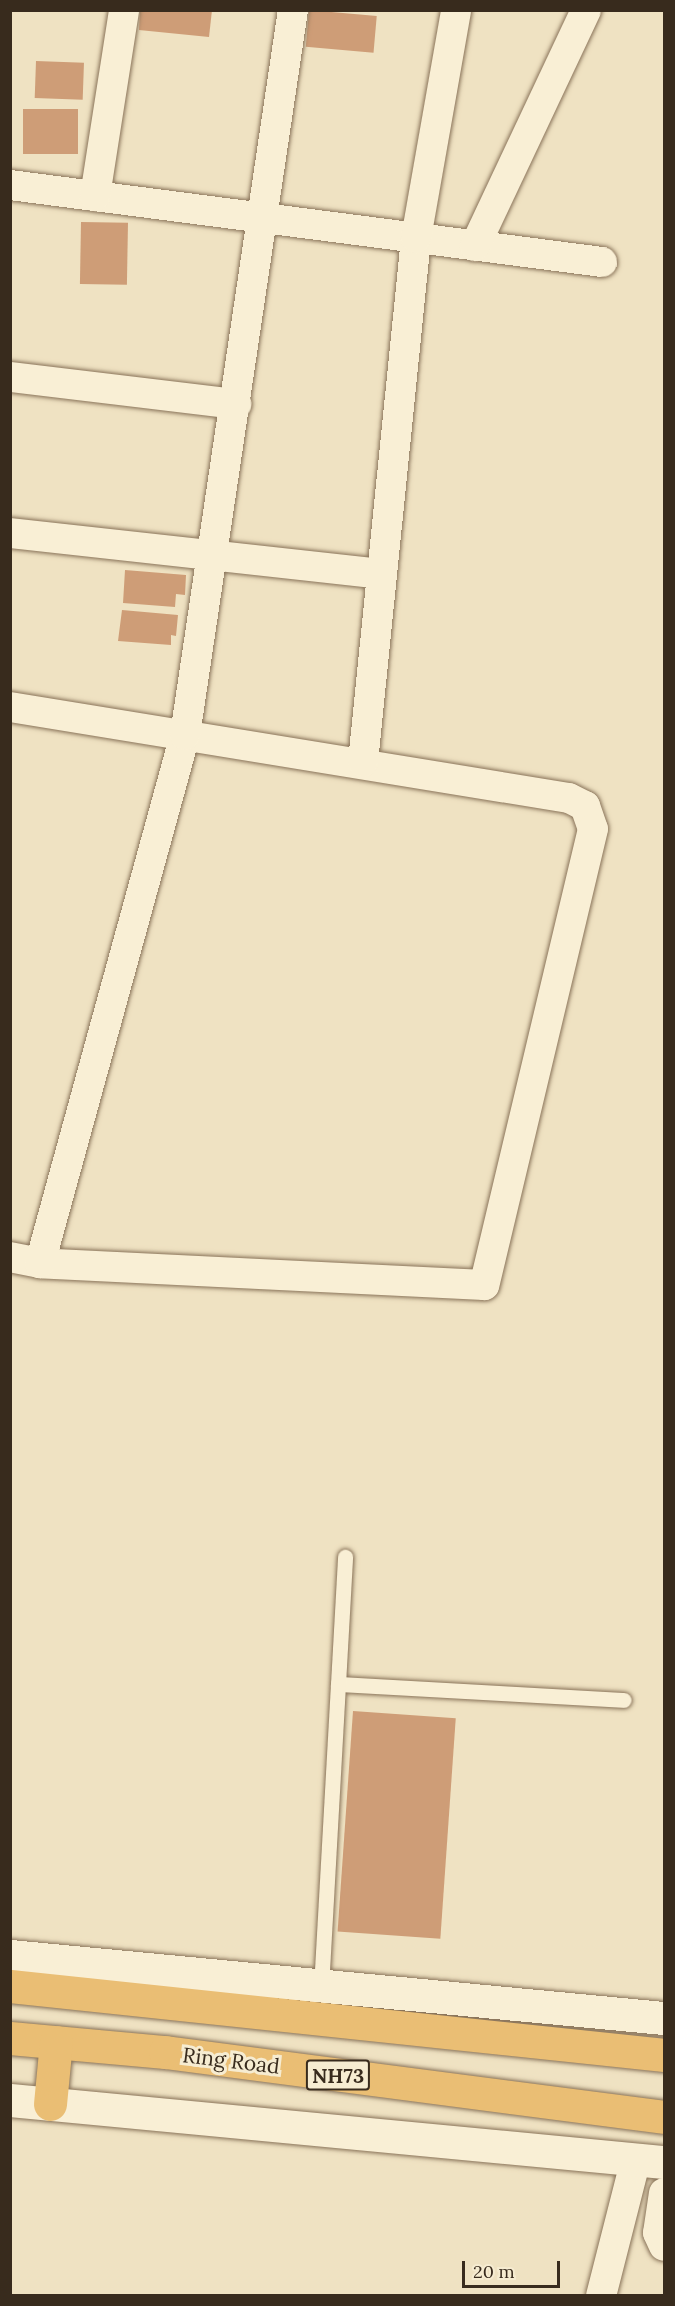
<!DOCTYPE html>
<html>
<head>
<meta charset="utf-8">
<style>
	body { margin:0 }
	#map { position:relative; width:675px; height:2306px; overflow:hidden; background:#efe2c2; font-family:Lora,serif }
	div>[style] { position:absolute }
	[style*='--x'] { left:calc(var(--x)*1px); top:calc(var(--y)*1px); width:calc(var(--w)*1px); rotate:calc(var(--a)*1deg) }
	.building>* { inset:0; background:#ce9d77; transform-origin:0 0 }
	.roads { filter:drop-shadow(0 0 2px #897359) drop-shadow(0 0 2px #897359) }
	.service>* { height:15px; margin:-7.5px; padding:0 7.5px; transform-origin:7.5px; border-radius:7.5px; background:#f9efd5 }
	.minor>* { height:30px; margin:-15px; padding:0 15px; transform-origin:15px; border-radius:15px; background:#f9efd5 }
	.tertiary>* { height:33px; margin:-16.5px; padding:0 16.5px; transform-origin:16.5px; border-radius:16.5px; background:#f9efd5 }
	.trunk>* { height:33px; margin:-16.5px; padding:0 16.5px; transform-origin:16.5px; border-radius:16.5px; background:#eabe74 }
	span { translate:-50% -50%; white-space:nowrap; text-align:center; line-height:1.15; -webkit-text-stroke:6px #f6ecd1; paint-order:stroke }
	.shield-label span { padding:2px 4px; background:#f6ecd1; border:2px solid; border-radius:4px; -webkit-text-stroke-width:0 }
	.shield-label { font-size:20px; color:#382b1d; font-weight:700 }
	.street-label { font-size:21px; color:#382b1d }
	.frame { position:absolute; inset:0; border:12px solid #382b1d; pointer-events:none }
	.scale { position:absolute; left:462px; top:2261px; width:98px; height:27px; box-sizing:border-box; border:3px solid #382b1d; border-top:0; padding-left:8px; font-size:18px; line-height:21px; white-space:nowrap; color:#382b1d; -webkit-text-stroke:4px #f6ecd1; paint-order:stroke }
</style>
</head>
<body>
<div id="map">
	<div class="building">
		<div style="clip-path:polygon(140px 10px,212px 10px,209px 37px,139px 30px)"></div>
		<div style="left:309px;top:10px;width:68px;height:37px;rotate:5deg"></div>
		<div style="left:36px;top:61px;width:48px;height:37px;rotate:2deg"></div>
		<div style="left:23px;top:109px;width:55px;height:45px"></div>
		<div style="left:81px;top:222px;width:47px;height:62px;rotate:1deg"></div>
		<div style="clip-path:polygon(125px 570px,186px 575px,185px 595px,176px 594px,175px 607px,123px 603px)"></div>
		<div style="clip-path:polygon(122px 610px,178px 615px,176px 636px,171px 635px,171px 645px,118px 641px)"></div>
		<div style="left:353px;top:1711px;width:103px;height:221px;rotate:4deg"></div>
	</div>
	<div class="roads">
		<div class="service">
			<div style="--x:338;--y:1684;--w:286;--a:3.2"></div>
			<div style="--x:321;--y:1988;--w:432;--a:-86.8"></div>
		</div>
		<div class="minor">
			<div style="--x:10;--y:185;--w:597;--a:7.41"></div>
			<div style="--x:95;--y:196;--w:188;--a:-81.1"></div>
			<div style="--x:475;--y:246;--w:261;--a:-64.8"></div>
			<div style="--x:10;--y:377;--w:228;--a:6.8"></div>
			<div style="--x:10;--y:533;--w:374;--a:6.3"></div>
			<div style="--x:10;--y:707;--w:566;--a:9.25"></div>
			<div style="--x:569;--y:798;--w:18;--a:27"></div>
			<div style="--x:585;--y:806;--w:24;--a:71"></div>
			<div style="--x:593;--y:829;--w:469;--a:103.4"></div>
			<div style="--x:484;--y:1285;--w:445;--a:-177.2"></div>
			<div style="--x:40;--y:1263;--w:31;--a:-169"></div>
			<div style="--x:363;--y:762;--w:527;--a:-84.22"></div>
			<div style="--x:416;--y:238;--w:231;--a:-80"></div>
			<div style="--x:40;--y:1263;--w:548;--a:-74.64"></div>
			<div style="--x:185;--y:735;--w:733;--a:-81.53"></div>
			<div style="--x:664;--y:2193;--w:40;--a:98.5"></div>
			<div style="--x:658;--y:2233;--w:14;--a:65"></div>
			<div style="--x:601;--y:2296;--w:141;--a:-75.7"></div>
		</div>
		<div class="tertiary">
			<div style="--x:10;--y:1956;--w:657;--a:5.42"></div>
			<div style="--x:10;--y:2100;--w:657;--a:5.42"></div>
		</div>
		<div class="trunk">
			<div style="--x:10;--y:1986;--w:658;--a:6.02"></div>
			<div style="--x:10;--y:2038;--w:156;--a:5.2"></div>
			<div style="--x:165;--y:2052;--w:503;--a:7.42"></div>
			<div style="--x:50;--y:2104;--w:62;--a:-84.5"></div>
		</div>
	</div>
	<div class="shield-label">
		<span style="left:338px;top:2075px">NH73</span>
	</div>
	<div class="street-label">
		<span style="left:231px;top:2061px;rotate:7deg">Ring Road</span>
	</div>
	<div class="frame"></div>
	<div class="scale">20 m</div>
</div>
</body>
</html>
